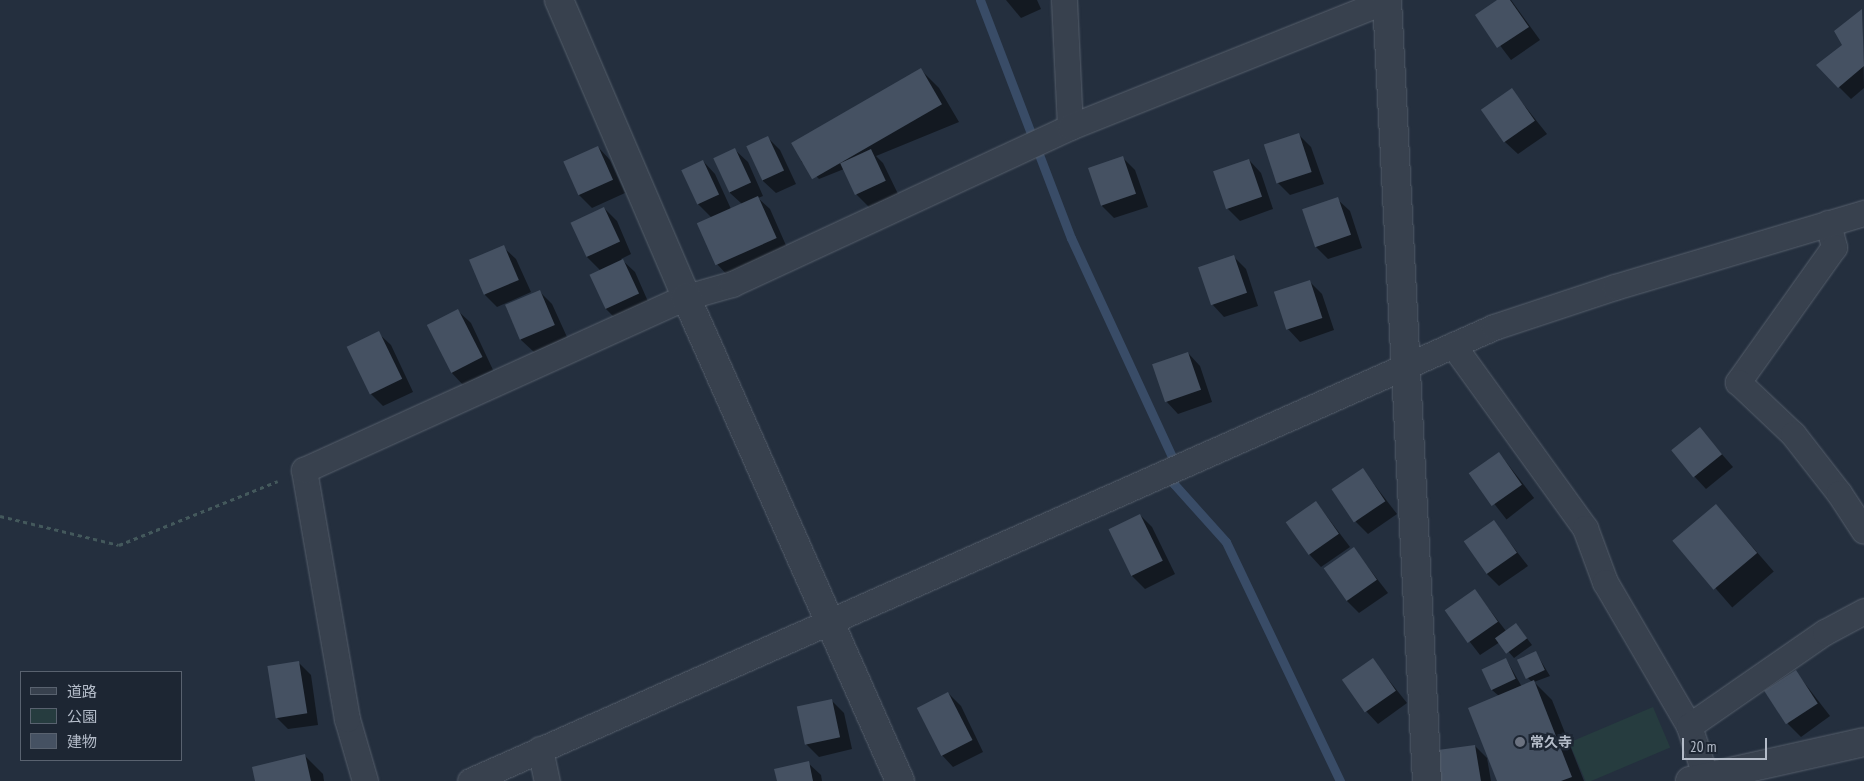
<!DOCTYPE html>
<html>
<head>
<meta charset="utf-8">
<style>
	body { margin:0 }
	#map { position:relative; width:1864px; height:781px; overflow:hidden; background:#242f3e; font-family:"PT Sans Narrow","Noto Sans JP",sans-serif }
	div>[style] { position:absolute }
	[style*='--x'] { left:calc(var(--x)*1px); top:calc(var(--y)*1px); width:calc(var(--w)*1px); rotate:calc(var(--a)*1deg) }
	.green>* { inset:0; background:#263c3f; transform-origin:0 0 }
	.shadow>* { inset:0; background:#0007; transform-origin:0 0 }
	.stream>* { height:9px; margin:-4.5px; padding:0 4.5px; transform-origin:4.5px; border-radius:4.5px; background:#394c67 }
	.building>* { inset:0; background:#455162; transform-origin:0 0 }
	.path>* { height:3px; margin-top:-1.5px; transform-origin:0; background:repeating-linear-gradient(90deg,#44595c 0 4px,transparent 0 8px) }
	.roads { filter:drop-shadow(0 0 1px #565f6c) drop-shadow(0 0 1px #565f6c) }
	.minor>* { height:25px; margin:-12.5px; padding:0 12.5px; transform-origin:12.5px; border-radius:12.5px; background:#38414e }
	.tertiary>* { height:28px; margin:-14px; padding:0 14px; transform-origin:14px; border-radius:14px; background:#38414e }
	.dots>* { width:14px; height:14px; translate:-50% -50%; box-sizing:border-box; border:2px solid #1d2633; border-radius:50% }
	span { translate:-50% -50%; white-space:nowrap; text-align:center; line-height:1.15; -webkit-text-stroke:5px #1d2633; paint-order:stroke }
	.poi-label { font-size:14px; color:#b4bcc9; font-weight:700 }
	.left { translate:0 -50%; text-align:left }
	.legend { position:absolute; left:20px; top:671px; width:162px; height:90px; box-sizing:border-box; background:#1d2633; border:1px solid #59626f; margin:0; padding:6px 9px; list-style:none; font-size:15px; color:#b4bcc9 }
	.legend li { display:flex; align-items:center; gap:10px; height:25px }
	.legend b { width:25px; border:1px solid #59626f }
	.scale { position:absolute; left:1682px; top:738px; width:85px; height:22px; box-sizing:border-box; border:2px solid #b4bcc9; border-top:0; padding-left:6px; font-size:15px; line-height:18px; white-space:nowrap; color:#b4bcc9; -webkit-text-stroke:4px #1d2633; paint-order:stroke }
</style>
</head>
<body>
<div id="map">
	<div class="green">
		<div style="left:1653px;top:707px;width:44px;height:91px;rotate:67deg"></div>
	</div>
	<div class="shadow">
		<div style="clip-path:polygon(1006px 0,1037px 0,1041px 9px,1021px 18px)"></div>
		<div style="clip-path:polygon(1499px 0,1511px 0,1540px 40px,1511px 60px,1477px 15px)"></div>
		<div style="clip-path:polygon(1862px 11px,1864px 88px,1851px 99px,1839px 87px,1844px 45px)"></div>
		<div style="clip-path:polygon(921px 70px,939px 88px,959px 122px,876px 156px,883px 163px,898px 194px,869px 207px,857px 195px,844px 169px,819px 179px,801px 161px)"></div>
		<div style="clip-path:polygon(1512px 90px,1547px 134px,1518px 154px,1505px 142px)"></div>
		<div style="clip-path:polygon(1299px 135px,1311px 147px,1324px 184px,1290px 195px,1278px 183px,1265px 146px)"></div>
		<div style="clip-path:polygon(768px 138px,780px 150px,796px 184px,776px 193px,763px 181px,748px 147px)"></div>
		<div style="clip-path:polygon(598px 147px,610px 160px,625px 193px,592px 208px,579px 195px)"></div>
		<div style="clip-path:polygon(735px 150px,748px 162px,763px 196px,758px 198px,770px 209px,788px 250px,729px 277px,717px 264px,712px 218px,698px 204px,703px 161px,715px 174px,731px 209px,742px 204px,730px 193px,715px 159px)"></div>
		<div style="clip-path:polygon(1123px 158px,1135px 170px,1148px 207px,1114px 218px,1102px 206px)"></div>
		<div style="clip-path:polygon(1249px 160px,1261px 173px,1273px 209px,1240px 221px,1227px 208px)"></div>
		<div style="clip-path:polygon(1337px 199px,1350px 211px,1362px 248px,1328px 259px,1316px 247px)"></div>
		<div style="clip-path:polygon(604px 208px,617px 221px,631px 254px,621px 259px,635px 272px,650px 306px,617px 320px,605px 308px,600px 270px,586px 256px)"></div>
		<div style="clip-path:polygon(503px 247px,516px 259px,531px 292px,497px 307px,485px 295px)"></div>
		<div style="clip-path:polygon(1233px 256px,1246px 269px,1258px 306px,1224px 317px,1212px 304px)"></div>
		<div style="clip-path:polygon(1309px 281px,1322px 294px,1334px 330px,1300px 342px,1288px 329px)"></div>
		<div style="clip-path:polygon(540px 292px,552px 304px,567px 337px,534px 352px,521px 340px,506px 307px)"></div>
		<div style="clip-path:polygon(458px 311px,471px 323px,493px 370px,463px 385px,451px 372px)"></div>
		<div style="clip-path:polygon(378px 333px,391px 345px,413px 392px,383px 406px,371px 394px)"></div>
		<div style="clip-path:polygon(1188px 353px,1200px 366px,1212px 402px,1178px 414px,1166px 401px)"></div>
		<div style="clip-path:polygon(1700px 429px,1733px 467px,1706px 489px,1694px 476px)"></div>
		<div style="left:1499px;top:453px;width:57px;height:35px;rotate:52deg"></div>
		<div style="clip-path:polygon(1363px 470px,1397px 514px,1368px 534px,1356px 522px)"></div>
		<div style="clip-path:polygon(1316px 502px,1350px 547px,1321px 567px,1309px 554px)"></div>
		<div style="left:1716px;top:505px;width:88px;height:55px;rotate:49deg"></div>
		<div style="clip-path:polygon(1140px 515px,1152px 527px,1175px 574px,1145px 589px,1132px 576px)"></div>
		<div style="clip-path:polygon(1494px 522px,1528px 566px,1499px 586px,1487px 574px)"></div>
		<div style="clip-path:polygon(1354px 549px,1388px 593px,1359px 613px,1347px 601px)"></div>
		<div style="clip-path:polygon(1475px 591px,1506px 631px,1516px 624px,1532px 645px,1514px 658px,1500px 642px,1480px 655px,1446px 611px)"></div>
		<div style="clip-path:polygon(1536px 653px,1550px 676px,1534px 682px,1552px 700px,1584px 781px,1499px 781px,1499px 696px,1492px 690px,1506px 659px,1522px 687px,1532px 682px,1526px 676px)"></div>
		<div style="clip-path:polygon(1372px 659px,1407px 703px,1378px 724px,1366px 711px)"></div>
		<div style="clip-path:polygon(299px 663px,311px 675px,318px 725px,288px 729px,276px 717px)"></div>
		<div style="clip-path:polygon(1796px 672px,1830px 716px,1801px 737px,1788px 724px)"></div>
		<div style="clip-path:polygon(948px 693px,961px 706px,983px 752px,953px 767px,941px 754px)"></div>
		<div style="clip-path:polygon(831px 700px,844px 713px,852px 749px,819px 757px,806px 744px)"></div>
		<div style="clip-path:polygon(1475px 746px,1487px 758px,1491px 781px,1442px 781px)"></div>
		<div style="clip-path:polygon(305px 756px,323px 774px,324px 781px,257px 781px)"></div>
		<div style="clip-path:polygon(808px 763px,821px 775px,822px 781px,778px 781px)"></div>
	</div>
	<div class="stream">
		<div style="--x:980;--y:0;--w:255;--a:69.1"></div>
		<div style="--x:1071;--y:238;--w:241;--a:65.2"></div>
		<div style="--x:1172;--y:457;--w:27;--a:86"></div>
		<div style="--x:1174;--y:484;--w:78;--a:48.1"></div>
		<div style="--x:1226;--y:542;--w:265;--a:64.5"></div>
	</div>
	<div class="building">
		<div style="clip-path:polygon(1497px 0,1510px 0,1529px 27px,1497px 48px,1475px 15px)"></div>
		<div style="clip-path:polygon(1862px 9px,1864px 66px,1838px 88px,1816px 65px,1842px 45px,1834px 31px)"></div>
		<div style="left:921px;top:68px;width:42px;height:150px;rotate:60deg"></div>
		<div style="left:1512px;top:88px;width:40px;height:38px;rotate:55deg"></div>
		<div style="left:1299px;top:133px;width:41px;height:37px;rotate:72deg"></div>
		<div style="left:768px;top:136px;width:38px;height:24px;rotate:65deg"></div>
		<div style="left:598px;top:146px;width:37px;height:38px;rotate:66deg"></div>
		<div style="left:735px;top:148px;width:38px;height:24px;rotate:65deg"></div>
		<div style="left:871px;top:149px;width:35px;height:34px;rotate:65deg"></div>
		<div style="left:1123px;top:156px;width:40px;height:37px;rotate:71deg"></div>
		<div style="left:1249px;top:159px;width:40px;height:38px;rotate:71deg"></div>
		<div style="left:703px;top:160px;width:38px;height:24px;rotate:65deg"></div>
		<div style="left:758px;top:196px;width:46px;height:67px;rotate:66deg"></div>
		<div style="left:1338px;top:197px;width:40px;height:38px;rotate:71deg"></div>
		<div style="left:604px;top:207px;width:38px;height:37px;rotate:65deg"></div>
		<div style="left:504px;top:245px;width:38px;height:38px;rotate:67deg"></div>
		<div style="left:1234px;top:255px;width:40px;height:38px;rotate:71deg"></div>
		<div style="left:623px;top:259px;width:38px;height:37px;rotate:65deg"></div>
		<div style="left:1310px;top:280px;width:40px;height:38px;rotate:72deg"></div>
		<div style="left:540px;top:290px;width:38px;height:38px;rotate:67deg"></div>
		<div style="left:458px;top:309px;width:54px;height:35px;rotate:63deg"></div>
		<div style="left:379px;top:331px;width:53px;height:36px;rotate:64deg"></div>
		<div style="left:1188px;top:352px;width:40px;height:38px;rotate:71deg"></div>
		<div style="left:1700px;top:427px;width:35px;height:37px;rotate:51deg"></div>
		<div style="left:1499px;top:452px;width:40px;height:37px;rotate:55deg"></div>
		<div style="left:1363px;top:468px;width:40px;height:38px;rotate:56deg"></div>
		<div style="left:1316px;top:501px;width:40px;height:37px;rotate:55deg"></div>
		<div style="left:1716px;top:504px;width:64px;height:57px;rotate:50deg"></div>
		<div style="left:1140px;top:514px;width:52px;height:35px;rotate:64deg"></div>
		<div style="left:1494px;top:520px;width:40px;height:37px;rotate:55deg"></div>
		<div style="left:1354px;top:547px;width:40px;height:37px;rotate:55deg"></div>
		<div style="left:1475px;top:589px;width:40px;height:37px;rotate:55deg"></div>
		<div style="left:1516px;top:623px;width:19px;height:26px;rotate:54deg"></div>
		<div style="left:1536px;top:651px;width:21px;height:21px;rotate:65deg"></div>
		<div style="left:1373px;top:658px;width:40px;height:38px;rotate:55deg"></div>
		<div style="left:1506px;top:658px;width:23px;height:27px;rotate:65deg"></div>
		<div style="left:299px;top:661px;width:53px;height:32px;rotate:81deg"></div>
		<div style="left:1796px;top:670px;width:40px;height:38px;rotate:57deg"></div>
		<div style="clip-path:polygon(1534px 680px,1572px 777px,1561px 781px,1497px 781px,1468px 708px)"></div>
		<div style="left:948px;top:692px;width:54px;height:35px;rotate:63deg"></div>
		<div style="left:832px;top:699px;width:39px;height:36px;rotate:78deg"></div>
		<div style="clip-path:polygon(1475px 745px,1481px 781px,1441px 781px,1438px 750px)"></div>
		<div style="clip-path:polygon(305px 754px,311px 781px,255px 781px,252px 767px)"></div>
		<div style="clip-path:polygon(809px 761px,813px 781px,777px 781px,774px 769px)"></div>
	</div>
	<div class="path">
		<div style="--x:0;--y:516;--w:122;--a:13.7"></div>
		<div style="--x:119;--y:545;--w:171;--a:-21.9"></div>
	</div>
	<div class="roads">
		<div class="minor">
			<div style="--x:1064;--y:0;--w:127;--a:87.3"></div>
			<div style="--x:1828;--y:223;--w:25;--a:76"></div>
			<div style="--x:1834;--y:247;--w:166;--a:125.4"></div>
			<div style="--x:1738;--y:382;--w:76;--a:43.4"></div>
			<div style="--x:1793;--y:434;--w:75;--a:52.1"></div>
			<div style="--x:1839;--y:493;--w:45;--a:56.7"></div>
			<div style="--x:1453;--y:345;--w:226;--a:54.2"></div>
			<div style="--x:1585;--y:528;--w:58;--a:69.7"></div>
			<div style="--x:1605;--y:582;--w:167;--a:59.7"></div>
			<div style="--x:1689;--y:726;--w:55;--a:71.9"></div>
			<div style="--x:1689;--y:726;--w:165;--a:-34.7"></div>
			<div style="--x:1825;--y:632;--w:44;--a:-28.3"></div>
			<div style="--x:540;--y:749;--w:33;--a:78"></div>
			<div style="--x:365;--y:781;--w:65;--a:-106.2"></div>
			<div style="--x:347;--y:719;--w:253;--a:-99.8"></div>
			<div style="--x:304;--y:470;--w:419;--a:-24.4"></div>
			<div style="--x:686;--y:297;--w:48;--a:-15.8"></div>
			<div style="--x:732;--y:284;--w:373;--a:-24.9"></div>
			<div style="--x:1070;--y:127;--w:342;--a:-21.8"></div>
			<div style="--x:470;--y:781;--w:1120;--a:-23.91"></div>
			<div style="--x:1494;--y:327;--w:127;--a:-18.3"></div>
			<div style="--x:1615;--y:287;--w:260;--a:-16.6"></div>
		</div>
		<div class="tertiary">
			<div style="--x:559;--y:0;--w:323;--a:66.8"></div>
			<div style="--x:686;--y:297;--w:529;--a:66.15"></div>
			<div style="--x:1387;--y:0;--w:782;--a:87.07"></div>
			<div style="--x:1690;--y:781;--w:178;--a:-12.6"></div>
		</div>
	</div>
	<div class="dots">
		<div style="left:1520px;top:742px;background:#6b7280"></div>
	</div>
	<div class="poi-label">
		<span class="left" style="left:1530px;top:742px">常久寺</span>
	</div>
	<ul class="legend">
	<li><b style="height:6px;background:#38414e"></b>道路</li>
	<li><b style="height:14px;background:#263c3f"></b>公園</li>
	<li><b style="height:14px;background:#455162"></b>建物</li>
	</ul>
	<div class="scale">20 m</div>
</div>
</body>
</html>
